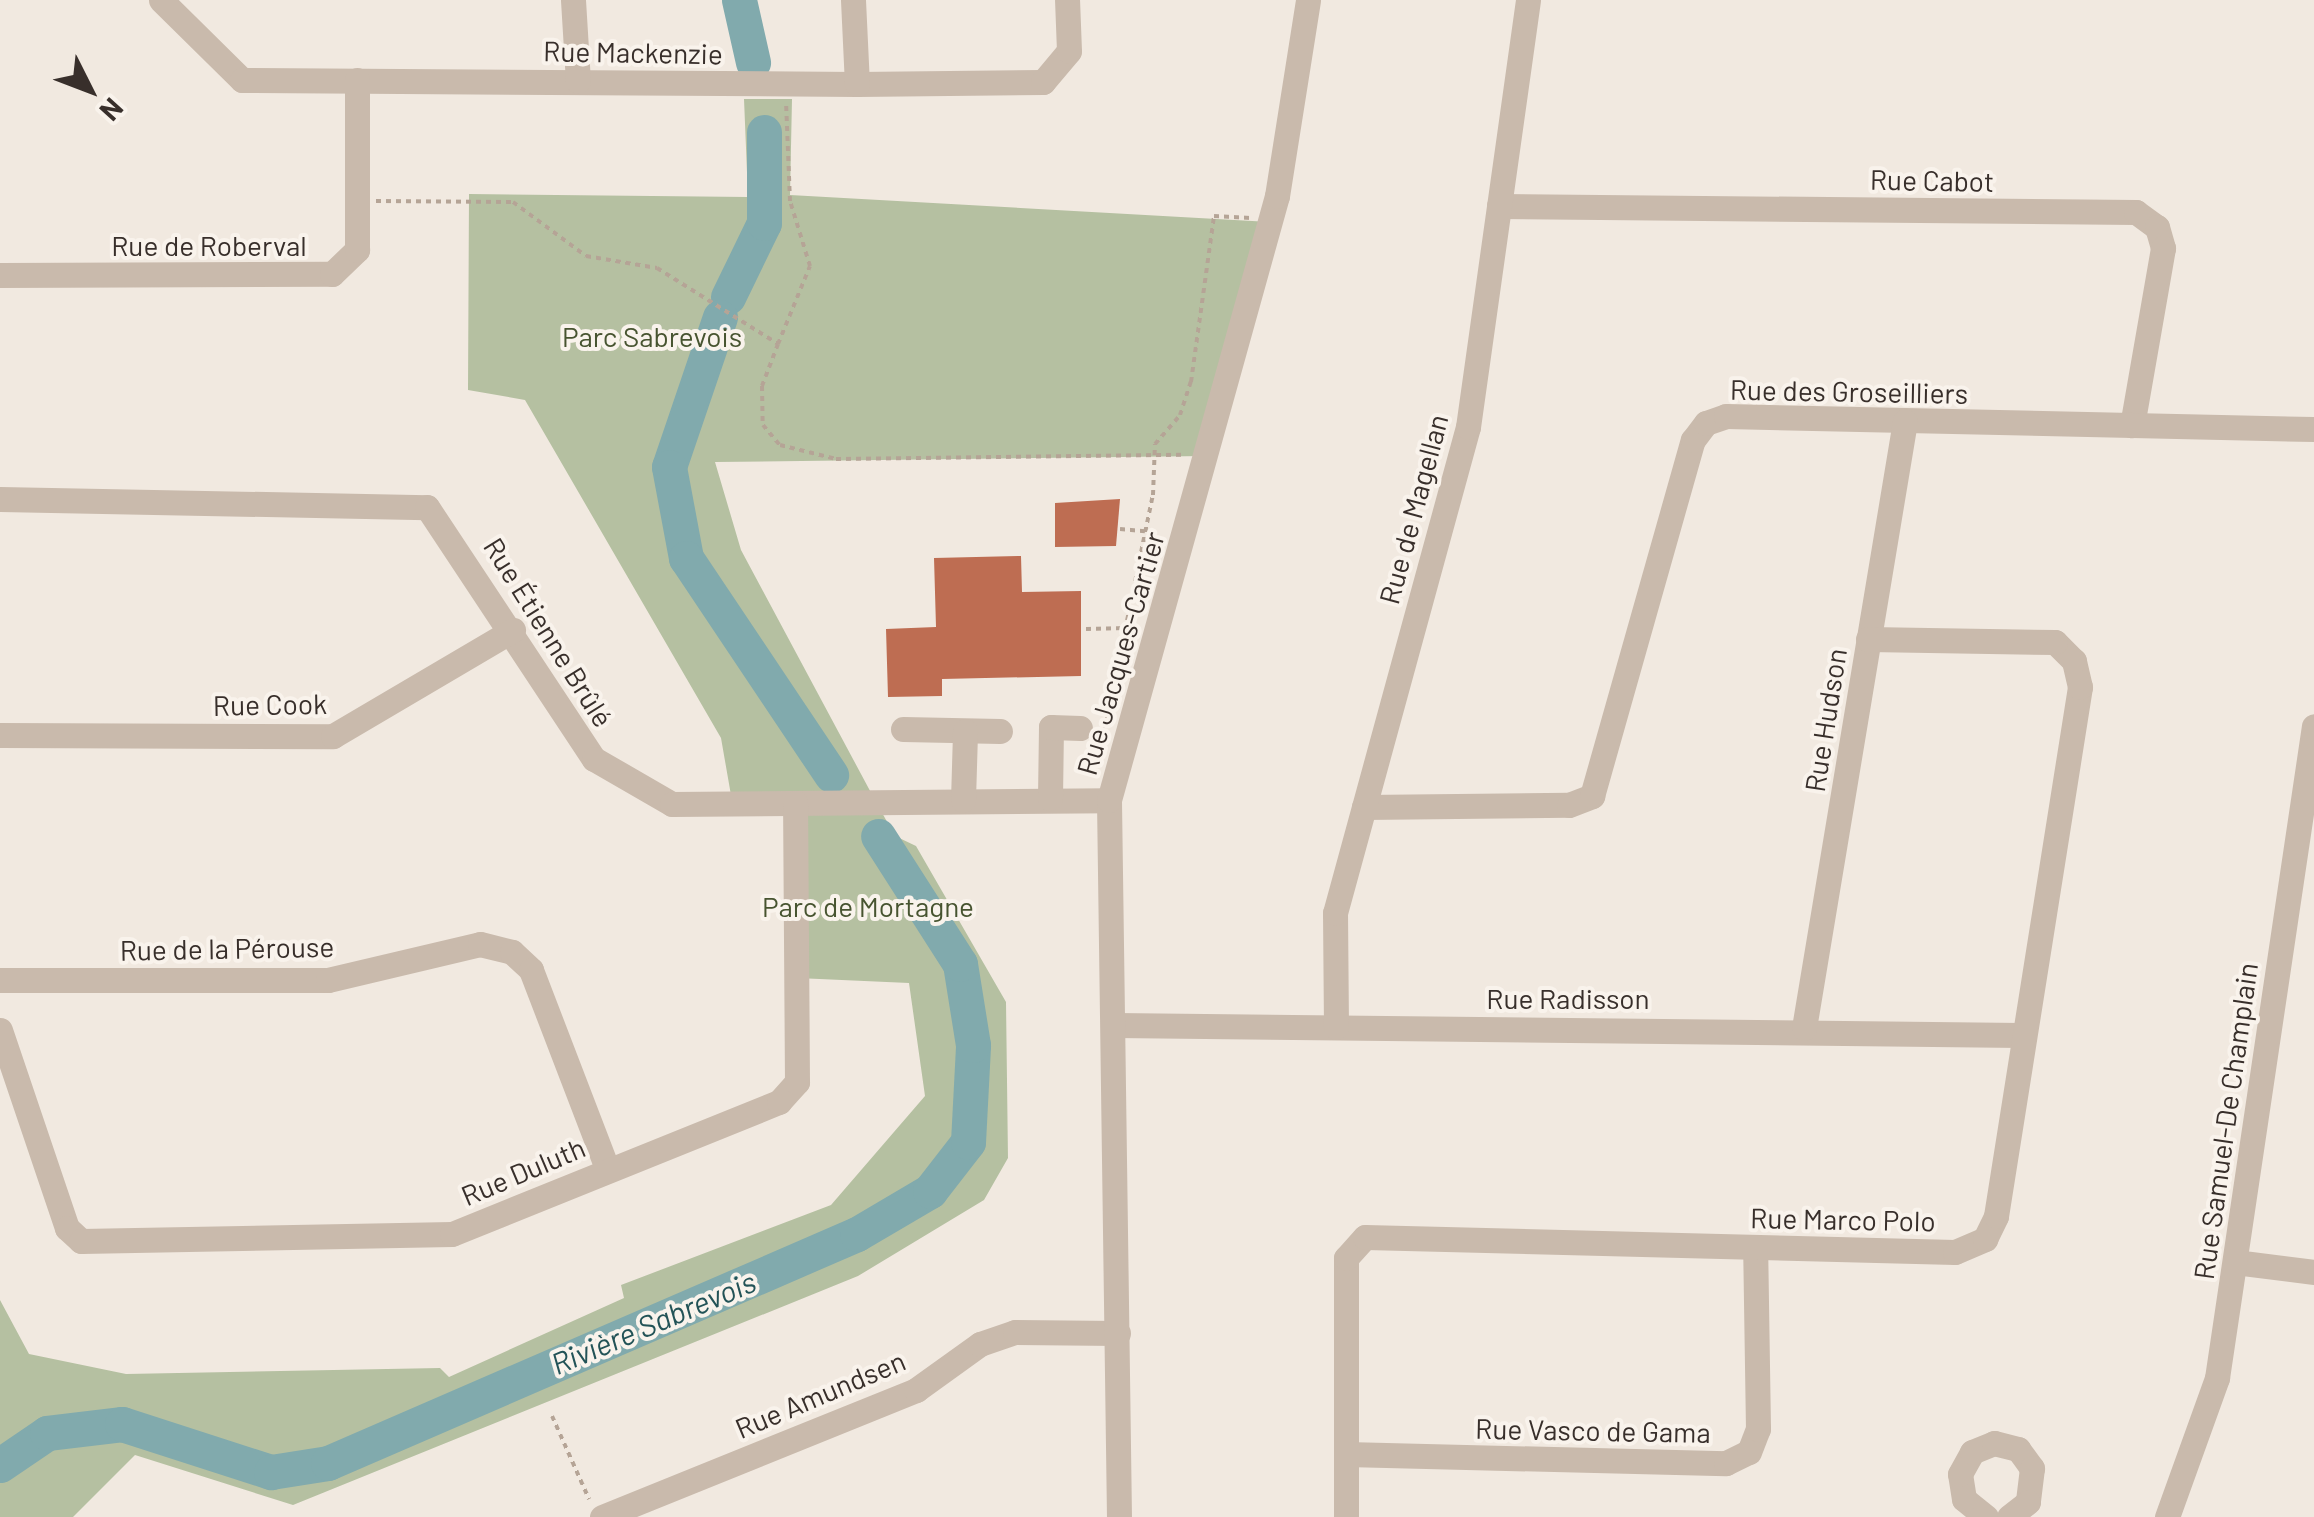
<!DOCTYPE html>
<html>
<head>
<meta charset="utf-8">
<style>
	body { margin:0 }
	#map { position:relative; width:2314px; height:1517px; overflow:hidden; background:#f1e9e0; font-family:Barlow,sans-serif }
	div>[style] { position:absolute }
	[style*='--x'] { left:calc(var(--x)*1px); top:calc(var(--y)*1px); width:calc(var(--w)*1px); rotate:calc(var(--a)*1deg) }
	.green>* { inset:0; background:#b5c0a1 }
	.river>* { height:35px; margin:-17.5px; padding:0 17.5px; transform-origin:17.5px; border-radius:17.5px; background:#81aaad }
	.building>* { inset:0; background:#be6d52 }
	.path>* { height:4px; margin-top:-2px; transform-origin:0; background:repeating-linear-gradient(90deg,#b5a496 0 5px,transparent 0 10px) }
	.minor>* { height:25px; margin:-12.5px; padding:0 12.5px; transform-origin:12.5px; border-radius:12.5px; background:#c9baac }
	span { translate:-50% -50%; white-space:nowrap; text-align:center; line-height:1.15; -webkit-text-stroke:8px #f9f3ec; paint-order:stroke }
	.street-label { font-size:28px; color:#382f2b }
	.park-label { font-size:28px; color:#475430 }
	.water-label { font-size:30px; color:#235357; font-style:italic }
	.north { position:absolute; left:40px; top:40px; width:100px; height:100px; -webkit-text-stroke:8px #f9f3ec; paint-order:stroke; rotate:132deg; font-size:28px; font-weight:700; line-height:40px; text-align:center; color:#382f2b }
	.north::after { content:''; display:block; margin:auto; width:35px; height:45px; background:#382f2b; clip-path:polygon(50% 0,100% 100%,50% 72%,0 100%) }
</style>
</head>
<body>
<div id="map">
	<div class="green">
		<div style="clip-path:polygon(744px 99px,792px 99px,790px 195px,1270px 222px,1206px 456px,715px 462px,741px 550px,876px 802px,895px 836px,916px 846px,1006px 1002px,1008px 1158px,984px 1200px,858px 1276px,293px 1505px,135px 1455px,73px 1517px,0 1517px,0 1300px,29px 1354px,126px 1374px,440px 1368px,449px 1377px,624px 1298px,621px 1285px,831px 1205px,925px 1096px,909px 983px,797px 978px,795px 803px,732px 801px,721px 738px,525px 400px,468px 390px,469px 194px,748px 197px)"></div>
	</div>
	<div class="river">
		<div style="--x:739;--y:0;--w:64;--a:77.3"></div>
		<div style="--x:728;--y:297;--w:82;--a:-64.1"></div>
		<div style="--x:764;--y:223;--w:91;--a:-90"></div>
		<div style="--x:720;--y:317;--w:158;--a:108.8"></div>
		<div style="--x:669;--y:467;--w:93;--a:79.4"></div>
		<div style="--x:686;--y:558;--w:261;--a:56.2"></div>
		<div style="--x:0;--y:1465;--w:57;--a:-34.2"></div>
		<div style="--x:47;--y:1433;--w:76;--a:-6.8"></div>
		<div style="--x:122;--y:1424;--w:157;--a:17.9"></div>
		<div style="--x:271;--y:1472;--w:58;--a:-9"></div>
		<div style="--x:328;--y:1463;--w:576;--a:-23.41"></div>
		<div style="--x:857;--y:1234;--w:85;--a:-30.5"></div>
		<div style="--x:930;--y:1191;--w:62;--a:-52.2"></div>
		<div style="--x:968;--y:1142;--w:97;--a:-87"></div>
		<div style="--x:973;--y:1045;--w:82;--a:-99.1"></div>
		<div style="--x:960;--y:964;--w:152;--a:-122.6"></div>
	</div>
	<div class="building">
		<div style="clip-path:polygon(1120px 499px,1116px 546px,1055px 547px,1055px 503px)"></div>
		<div style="clip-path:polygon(1021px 556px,1022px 592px,1081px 591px,1081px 676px,942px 679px,942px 696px,888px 697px,886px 629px,936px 627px,934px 558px)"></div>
	</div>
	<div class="path">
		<div style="--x:376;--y:201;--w:137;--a:0.4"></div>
		<div style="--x:513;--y:202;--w:91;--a:36.5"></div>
		<div style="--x:586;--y:256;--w:72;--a:9.6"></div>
		<div style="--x:657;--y:268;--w:143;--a:32.1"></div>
		<div style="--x:778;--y:344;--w:84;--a:-67.7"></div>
		<div style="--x:810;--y:266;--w:68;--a:-107.1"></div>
		<div style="--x:790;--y:201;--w:98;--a:-92.3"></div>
		<div style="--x:778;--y:344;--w:45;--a:110.9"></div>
		<div style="--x:762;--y:386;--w:39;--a:89"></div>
		<div style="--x:763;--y:425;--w:26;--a:50"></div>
		<div style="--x:780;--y:445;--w:58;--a:14"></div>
		<div style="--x:836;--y:459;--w:346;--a:-0.7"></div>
		<div style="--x:1120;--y:529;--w:25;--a:5"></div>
		<div style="--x:1086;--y:629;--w:41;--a:-1.4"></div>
		<div style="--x:1105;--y:728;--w:238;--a:-78.4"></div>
		<div style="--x:1153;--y:495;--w:51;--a:-87.8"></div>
		<div style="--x:1155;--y:444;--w:38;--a:-49"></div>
		<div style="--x:1180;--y:415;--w:35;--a:-72"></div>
		<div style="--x:1191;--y:382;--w:168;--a:-82.1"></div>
		<div style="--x:1214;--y:216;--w:37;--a:3"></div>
		<div style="--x:552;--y:1416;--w:91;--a:66"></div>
	</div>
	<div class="minor">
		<div style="--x:161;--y:0;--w:114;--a:44.6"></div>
		<div style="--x:242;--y:80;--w:615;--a:0.37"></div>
		<div style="--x:857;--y:84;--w:186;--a:-0.6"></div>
		<div style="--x:1043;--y:82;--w:40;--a:-50"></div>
		<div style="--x:1069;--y:51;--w:51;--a:-92.2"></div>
		<div style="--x:573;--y:0;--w:81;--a:86.5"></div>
		<div style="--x:853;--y:0;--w:84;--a:87.3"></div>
		<div style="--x:1499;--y:206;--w:637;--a:0.54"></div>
		<div style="--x:2136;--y:212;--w:26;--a:36"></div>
		<div style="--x:2157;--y:227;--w:22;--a:74"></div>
		<div style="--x:2163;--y:248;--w:180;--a:99.9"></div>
		<div style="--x:0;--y:275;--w:332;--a:-0.2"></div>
		<div style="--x:332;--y:274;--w:35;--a:-44"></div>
		<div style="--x:357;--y:250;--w:170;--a:-90"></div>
		<div style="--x:0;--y:499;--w:427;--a:1.1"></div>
		<div style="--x:427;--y:507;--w:302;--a:56.5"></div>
		<div style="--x:594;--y:759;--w:90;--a:30"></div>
		<div style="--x:672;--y:804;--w:437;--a:-0.5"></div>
		<div style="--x:903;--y:729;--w:97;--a:1.2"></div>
		<div style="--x:0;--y:735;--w:333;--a:0.2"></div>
		<div style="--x:333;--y:736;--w:209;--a:-30.5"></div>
		<div style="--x:1050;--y:798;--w:71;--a:-89.2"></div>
		<div style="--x:1051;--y:727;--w:29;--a:2"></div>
		<div style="--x:963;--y:800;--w:69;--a:-88.3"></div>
		<div style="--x:1364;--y:807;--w:205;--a:-0.6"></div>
		<div style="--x:1569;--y:805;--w:25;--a:-21"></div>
		<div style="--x:1592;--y:796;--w:370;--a:-74.2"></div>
		<div style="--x:1693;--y:440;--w:21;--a:-53"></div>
		<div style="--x:1706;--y:423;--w:21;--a:-19"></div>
		<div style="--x:1726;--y:416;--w:588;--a:1.27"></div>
		<div style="--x:0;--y:980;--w:328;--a:0"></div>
		<div style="--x:328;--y:980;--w:156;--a:-13.3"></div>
		<div style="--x:480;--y:944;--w:33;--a:14"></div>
		<div style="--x:512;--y:952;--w:26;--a:43"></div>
		<div style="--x:531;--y:970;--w:212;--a:69"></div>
		<div style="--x:1115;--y:1025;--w:906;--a:0.63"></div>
		<div style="--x:1336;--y:1027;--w:114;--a:-90.5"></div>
		<div style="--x:1335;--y:913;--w:504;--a:-74.7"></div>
		<div style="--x:1468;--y:427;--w:431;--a:-82"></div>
		<div style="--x:1804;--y:1028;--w:615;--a:-80.55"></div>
		<div style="--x:0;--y:1030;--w:209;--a:71.3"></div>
		<div style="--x:67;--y:1228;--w:19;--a:43"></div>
		<div style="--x:81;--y:1241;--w:371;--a:-1.1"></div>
		<div style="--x:452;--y:1234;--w:353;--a:-22"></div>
		<div style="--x:779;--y:1102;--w:27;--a:-48"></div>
		<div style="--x:797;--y:1082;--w:279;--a:-90.4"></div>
		<div style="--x:2235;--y:1262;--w:80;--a:7.2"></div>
		<div style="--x:1346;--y:1454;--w:380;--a:1.4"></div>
		<div style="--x:1726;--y:1463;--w:25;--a:-26"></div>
		<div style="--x:1749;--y:1452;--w:25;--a:-69"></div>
		<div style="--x:1758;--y:1429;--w:182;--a:-90.9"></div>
		<div style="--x:602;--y:1517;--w:339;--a:-22"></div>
		<div style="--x:916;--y:1390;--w:79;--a:-35.7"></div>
		<div style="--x:980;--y:1344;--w:37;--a:-19"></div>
		<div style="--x:1015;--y:1332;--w:103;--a:0.6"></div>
		<div style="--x:1119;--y:1517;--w:717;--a:-90.8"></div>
		<div style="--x:1109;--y:800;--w:627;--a:-74.46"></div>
		<div style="--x:1277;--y:196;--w:198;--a:-81"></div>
		<div style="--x:1346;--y:1517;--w:259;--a:-90"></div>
		<div style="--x:1346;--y:1258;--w:28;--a:-48"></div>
		<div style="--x:1365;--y:1237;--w:590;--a:1.46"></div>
		<div style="--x:1955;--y:1252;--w:33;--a:-23"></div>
		<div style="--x:1985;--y:1239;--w:25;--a:-64"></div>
		<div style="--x:1996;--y:1216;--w:536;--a:-80.98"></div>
		<div style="--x:2080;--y:687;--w:27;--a:-103"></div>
		<div style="--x:2074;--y:661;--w:27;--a:-135"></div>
		<div style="--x:2055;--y:642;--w:187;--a:-179.1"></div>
		<div style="--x:1986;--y:1517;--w:28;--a:-141"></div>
		<div style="--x:1964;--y:1499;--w:25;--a:-99"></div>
		<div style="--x:1960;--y:1474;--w:25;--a:-61"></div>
		<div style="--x:1972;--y:1452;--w:24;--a:-22"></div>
		<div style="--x:1994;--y:1443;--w:25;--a:14"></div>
		<div style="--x:2018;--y:1449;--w:24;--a:54"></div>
		<div style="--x:2032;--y:1468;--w:34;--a:97"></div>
		<div style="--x:2028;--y:1502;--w:24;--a:142"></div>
		<div style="--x:2167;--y:1517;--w:148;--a:-70.2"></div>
		<div style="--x:2217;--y:1378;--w:659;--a:-81.54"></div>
	</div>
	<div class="street-label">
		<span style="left:633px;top:52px;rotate:1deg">Rue Mackenzie</span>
		<span style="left:1932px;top:180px;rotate:1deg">Rue Cabot</span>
		<span style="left:209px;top:245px">Rue de Roberval</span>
		<span style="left:1849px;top:391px;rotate:1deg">Rue des Groseilliers</span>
		<span style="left:1413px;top:509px;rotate:-75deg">Rue de Magellan</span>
		<span style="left:549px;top:632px;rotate:58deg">Rue Étienne Brûlé</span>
		<span style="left:1120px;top:653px;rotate:-74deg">Rue Jacques-Cartier</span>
		<span style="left:270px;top:704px;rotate:-1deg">Rue Cook</span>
		<span style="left:1825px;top:720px;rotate:-81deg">Rue Hudson</span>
		<span style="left:227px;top:948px;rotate:-1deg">Rue de la Pérouse</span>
		<span style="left:1568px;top:998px">Rue Radisson</span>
		<span style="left:2225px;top:1121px;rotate:-82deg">Rue Samuel-De Champlain</span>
		<span style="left:523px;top:1171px;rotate:-23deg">Rue Duluth</span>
		<span style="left:1843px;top:1219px;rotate:1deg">Rue Marco Polo</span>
		<span style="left:820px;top:1394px;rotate:-23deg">Rue Amundsen</span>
		<span style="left:1593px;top:1430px;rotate:1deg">Rue Vasco de Gama</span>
	</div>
	<div class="park-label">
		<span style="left:652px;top:336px">Parc Sabrevois</span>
		<span style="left:868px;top:906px">Parc de Mortagne</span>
	</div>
	<div class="water-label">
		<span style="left:653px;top:1322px;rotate:-23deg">Rivière Sabrevois</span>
	</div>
	<div class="north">N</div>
</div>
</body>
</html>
